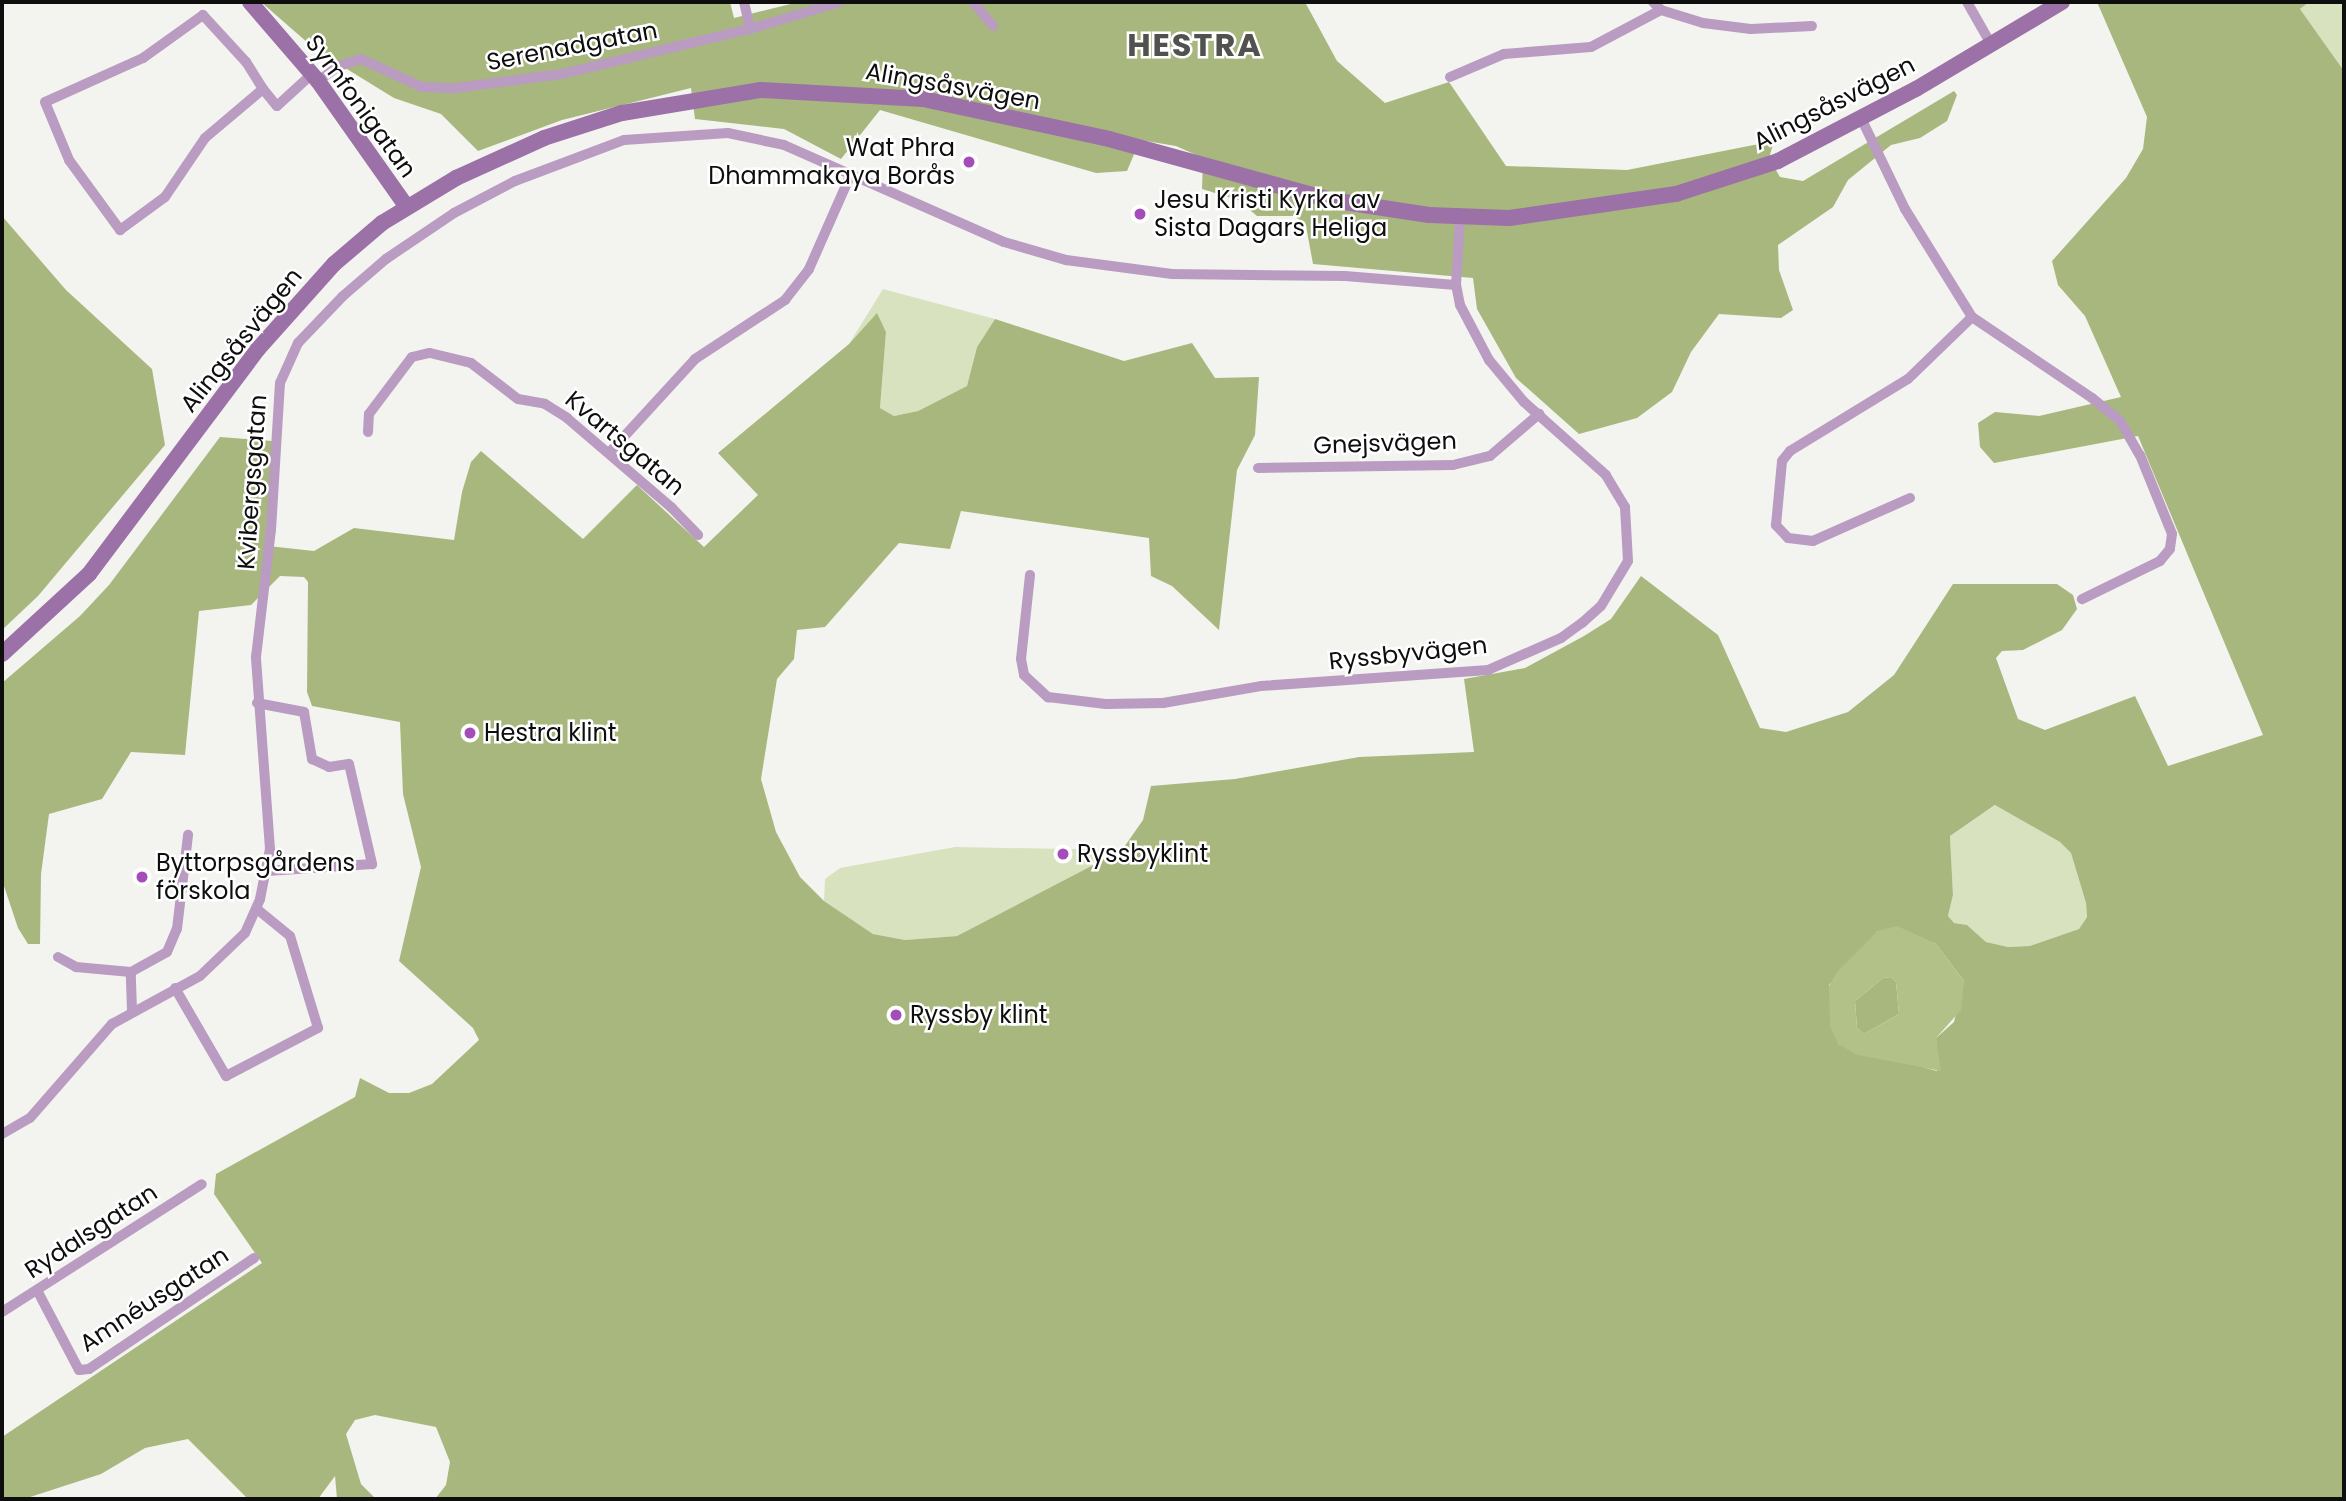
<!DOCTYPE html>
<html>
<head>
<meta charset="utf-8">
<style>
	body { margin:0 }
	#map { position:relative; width:2346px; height:1501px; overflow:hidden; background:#f3f4f0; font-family:Poppins,sans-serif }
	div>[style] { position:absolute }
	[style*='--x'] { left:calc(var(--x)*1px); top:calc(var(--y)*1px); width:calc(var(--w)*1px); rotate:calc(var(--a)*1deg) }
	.green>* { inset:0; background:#d8e2be }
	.forest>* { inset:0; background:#a8b77d }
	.water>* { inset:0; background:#b2c187 }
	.street>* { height:10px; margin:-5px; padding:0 5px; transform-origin:5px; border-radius:5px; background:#ba9cc2 }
	.secondary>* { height:16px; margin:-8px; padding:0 8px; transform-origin:8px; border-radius:8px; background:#9c71a8 }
	.dots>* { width:19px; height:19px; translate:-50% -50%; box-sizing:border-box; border:4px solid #fff; border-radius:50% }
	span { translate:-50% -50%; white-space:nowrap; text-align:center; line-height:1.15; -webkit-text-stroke:5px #fff; paint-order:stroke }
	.street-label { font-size:24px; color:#0d0e0d }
	.poi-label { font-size:24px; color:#0d0e0d }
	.right { translate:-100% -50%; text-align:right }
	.left { translate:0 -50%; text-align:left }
	.district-label { font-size:32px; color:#51524f; font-weight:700; letter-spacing:2px }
	.frame { position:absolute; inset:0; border:4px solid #0d0e0d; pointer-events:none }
</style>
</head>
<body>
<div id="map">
	<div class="green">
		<div style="clip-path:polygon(2309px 2px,2344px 2px,2344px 71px,2300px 9px)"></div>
		<div style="clip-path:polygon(883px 289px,995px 319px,977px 347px,967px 386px,918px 411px,894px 416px,880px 408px,886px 332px,877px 314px,849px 344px)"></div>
		<div style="clip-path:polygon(1996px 805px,2060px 842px,2071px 853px,2086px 903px,2087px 917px,2079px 929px,2030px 946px,2008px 947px,1986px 942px,1967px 925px,1954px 923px,1948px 916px,1953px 895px,1950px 836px)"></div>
		<div style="clip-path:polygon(955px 847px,1122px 850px,957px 936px,905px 940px,873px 934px,824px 901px,825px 879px,840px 868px)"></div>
	</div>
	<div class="forest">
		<div style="clip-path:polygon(261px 2px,730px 2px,734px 18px,799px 2px,1305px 2px,1337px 61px,1385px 103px,1449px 82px,1506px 166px,1627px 170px,1774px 141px,1769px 158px,1780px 177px,1803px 181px,1954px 91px,1957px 95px,1947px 121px,1920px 138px,1891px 145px,1848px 180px,1833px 207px,1778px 245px,1779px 270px,1793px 310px,1781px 318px,1719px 314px,1691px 352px,1672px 392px,1637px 418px,1579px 434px,1516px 378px,1477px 309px,1473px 278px,1313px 264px,1306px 226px,1295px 216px,1257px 216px,1238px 200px,1202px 189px,1203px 158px,1176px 146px,1140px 140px,1127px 171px,1096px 173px,880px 110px,841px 159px,784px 129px,695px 119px,691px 88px,562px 120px,478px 151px,441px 114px,394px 98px,316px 50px)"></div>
		<div style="clip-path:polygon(evenodd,2097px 2px,2309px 2px,2300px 9px,2344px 71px,2344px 1499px,435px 1499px,446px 1485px,450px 1462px,436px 1427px,375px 1415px,355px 1420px,346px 1434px,361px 1484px,376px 1499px,337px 1499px,335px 1476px,318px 1499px,248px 1499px,188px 1439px,145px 1448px,101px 1474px,24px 1499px,2px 1497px,2px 1437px,262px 1263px,214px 1194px,216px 1174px,355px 1097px,360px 1078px,389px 1093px,409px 1093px,432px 1084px,479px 1040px,473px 1028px,399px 961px,421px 867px,403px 794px,400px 722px,312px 706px,307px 692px,308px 582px,304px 577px,280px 576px,251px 605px,199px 611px,185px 755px,131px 752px,102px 799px,49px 814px,41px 874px,40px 944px,28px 944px,18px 928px,2px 880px,2px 683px,80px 616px,109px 585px,220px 437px,272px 441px,268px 546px,314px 551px,354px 528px,454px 540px,462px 492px,471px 462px,481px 451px,583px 539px,637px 485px,704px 547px,758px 495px,718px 453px,849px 344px,877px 313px,886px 332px,880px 408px,894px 416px,918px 411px,967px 386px,977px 347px,995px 319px,1124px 361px,1192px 343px,1215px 378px,1259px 377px,1255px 435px,1237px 470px,1219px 630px,1172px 586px,1151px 576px,1149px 538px,961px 511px,950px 549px,899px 543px,825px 627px,797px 630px,794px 659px,777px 679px,761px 779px,776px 832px,800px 877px,824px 901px,873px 934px,905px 940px,957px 936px,1122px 850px,1143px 820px,1151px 786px,1235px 779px,1359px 757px,1474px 752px,1464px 679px,1525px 668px,1584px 636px,1611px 619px,1641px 576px,1718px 635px,1760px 728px,1786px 732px,1848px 712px,1894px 675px,1953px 584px,2057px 584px,2073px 595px,2077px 609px,2062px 630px,2023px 650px,2002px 651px,1996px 658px,2018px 719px,2045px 730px,2135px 696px,2168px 766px,2263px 735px,2138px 436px,1994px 463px,1980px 447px,1978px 423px,1995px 412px,2039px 416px,2121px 397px,2085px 316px,2058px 285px,2052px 261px,2126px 178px,2143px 149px,2147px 117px,2097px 2px,1995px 805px,2060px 842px,2071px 853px,2086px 903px,2087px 917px,2079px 929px,2030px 946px,2008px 947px,1986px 942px,1967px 925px,1954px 923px,1948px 916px,1953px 895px,1950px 836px,1995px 805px,2097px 2px,1878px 931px,1935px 943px,1964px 981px,1954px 1022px,1936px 1038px,1937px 1071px,1838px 1044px,1829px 985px,1878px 931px)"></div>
		<div style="clip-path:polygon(2px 216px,66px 290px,152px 369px,165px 445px,38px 596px,2px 630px)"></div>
		<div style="clip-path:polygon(1891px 977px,1896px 982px,1899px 1014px,1864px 1034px,1857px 1028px,1855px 1001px,1883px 978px)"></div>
	</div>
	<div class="water">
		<div style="clip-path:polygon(evenodd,1897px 926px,1935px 943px,1964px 981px,1961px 1010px,1936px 1038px,1941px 1071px,1858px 1055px,1838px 1044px,1830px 1026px,1829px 986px,1837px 972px,1878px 931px,1897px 926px,1891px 977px,1896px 982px,1899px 1014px,1864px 1034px,1857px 1028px,1855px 1001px,1883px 978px,1891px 977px)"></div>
	</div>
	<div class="street">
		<div style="--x:744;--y:2;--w:28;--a:77"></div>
		<div style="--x:973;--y:2;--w:31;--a:50"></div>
		<div style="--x:1653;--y:2;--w:11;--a:45"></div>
		<div style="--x:1661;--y:10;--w:44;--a:17.2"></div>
		<div style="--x:1703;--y:23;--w:48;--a:7.1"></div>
		<div style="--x:1751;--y:29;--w:61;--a:-2.8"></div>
		<div style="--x:1967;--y:2;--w:48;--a:60.3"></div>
		<div style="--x:1450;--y:77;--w:59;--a:-23.1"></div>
		<div style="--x:1504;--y:54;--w:87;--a:-4.6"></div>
		<div style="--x:1591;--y:47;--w:79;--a:-27.9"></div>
		<div style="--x:318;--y:81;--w:26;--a:-36"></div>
		<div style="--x:339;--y:66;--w:23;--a:-18"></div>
		<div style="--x:361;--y:59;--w:67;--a:24.7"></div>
		<div style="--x:422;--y:87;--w:34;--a:2"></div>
		<div style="--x:456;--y:88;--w:107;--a:-7.5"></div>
		<div style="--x:562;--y:74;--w:193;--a:-13.5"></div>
		<div style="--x:750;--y:29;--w:94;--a:-16.7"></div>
		<div style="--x:263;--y:89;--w:32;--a:-122"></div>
		<div style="--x:246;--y:62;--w:64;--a:-132.5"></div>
		<div style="--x:203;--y:15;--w:74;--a:144.4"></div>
		<div style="--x:143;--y:58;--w:107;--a:155.8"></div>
		<div style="--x:45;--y:102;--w:63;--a:67.5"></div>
		<div style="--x:69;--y:160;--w:87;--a:53.9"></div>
		<div style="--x:120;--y:230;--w:56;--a:-36.3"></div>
		<div style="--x:165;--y:197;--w:71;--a:-55.9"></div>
		<div style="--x:205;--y:138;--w:76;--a:-40.2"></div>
		<div style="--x:263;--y:89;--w:22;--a:51"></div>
		<div style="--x:277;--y:106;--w:47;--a:-42.4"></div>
		<div style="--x:1861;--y:118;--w:101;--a:64.2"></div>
		<div style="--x:1905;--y:209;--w:127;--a:58.2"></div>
		<div style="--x:1972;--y:317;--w:145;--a:34"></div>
		<div style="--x:2092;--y:398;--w:36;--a:39"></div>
		<div style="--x:2120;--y:421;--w:39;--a:60"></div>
		<div style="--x:2140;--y:455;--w:85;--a:67.9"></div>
		<div style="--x:2172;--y:534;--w:15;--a:98"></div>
		<div style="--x:2170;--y:549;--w:16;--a:130"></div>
		<div style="--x:2160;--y:561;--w:87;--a:154"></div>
		<div style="--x:368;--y:432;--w:18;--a:-87"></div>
		<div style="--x:369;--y:414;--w:71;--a:-53"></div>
		<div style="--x:412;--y:357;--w:18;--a:-13"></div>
		<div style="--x:430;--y:353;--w:42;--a:13.7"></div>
		<div style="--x:471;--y:363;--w:59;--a:37.5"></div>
		<div style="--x:518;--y:399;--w:27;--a:10"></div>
		<div style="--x:545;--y:404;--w:26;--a:32"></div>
		<div style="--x:567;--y:418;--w:137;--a:40.6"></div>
		<div style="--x:671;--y:507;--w:39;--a:46"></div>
		<div style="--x:609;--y:453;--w:127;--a:-47.5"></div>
		<div style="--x:695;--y:359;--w:108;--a:-33.2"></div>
		<div style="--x:785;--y:300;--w:39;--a:-52"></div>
		<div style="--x:809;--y:269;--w:102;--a:-66.2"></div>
		<div style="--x:1258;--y:468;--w:195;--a:-0.9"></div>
		<div style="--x:1453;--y:465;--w:38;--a:-14"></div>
		<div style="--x:1490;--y:456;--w:65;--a:-40.6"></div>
		<div style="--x:1910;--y:498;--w:106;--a:156.1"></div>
		<div style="--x:1813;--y:541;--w:25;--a:-173"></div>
		<div style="--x:1788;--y:538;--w:18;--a:-133"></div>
		<div style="--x:1776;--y:525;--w:64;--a:-84.6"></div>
		<div style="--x:1782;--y:461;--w:13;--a:-51"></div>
		<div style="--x:1790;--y:451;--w:138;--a:-31.4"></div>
		<div style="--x:1908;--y:379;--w:89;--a:-44.1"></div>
		<div style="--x:1030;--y:575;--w:84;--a:96.1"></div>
		<div style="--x:1021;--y:659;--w:16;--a:79"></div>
		<div style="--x:1024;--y:675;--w:33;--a:43"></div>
		<div style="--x:1048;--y:697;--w:58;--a:6.9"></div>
		<div style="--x:1106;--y:704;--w:57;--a:-1"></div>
		<div style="--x:1163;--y:703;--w:99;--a:-9.8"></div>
		<div style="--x:1261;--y:686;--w:228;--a:-4"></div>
		<div style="--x:1488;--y:670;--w:80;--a:-23.7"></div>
		<div style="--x:1561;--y:638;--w:26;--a:-36"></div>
		<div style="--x:1582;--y:623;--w:25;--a:-42"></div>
		<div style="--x:1601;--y:606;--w:52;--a:-59"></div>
		<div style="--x:1628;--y:561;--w:54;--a:-93.2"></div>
		<div style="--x:1625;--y:507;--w:37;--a:-121"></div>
		<div style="--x:1606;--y:475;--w:110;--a:-138.3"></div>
		<div style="--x:1524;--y:402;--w:55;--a:-129.8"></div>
		<div style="--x:1489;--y:360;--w:62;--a:-117.8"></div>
		<div style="--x:1460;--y:305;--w:20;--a:-101"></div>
		<div style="--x:1456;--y:285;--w:68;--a:-86.6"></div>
		<div style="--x:257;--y:703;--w:48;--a:10.8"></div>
		<div style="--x:304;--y:712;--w:48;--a:80.3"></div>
		<div style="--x:312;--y:759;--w:19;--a:25"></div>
		<div style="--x:329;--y:767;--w:20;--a:-9"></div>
		<div style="--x:349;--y:764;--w:103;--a:77"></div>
		<div style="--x:372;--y:864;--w:105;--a:176.2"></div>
		<div style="--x:58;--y:957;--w:21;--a:29"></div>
		<div style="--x:76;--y:967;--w:55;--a:5.2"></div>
		<div style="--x:175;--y:988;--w:102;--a:59.9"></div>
		<div style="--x:226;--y:1076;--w:104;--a:-27.6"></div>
		<div style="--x:318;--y:1028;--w:96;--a:-106.9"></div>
		<div style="--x:290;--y:936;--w:43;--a:-140.7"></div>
		<div style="--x:132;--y:1010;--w:38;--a:-92"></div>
		<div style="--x:131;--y:972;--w:41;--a:-29.1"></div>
		<div style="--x:167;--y:952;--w:25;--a:-67"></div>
		<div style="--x:177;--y:929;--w:95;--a:-83.3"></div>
		<div style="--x:2;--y:1134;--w:32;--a:-30"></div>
		<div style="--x:30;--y:1118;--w:125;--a:-48.9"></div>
		<div style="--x:112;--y:1024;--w:100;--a:-28.6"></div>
		<div style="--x:200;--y:976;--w:62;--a:-43.7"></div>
		<div style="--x:245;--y:933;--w:37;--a:-66"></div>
		<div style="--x:260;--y:899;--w:51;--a:-78.7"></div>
		<div style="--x:270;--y:849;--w:193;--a:-94.2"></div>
		<div style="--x:256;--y:657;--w:128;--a:-83.3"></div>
		<div style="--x:271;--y:530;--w:147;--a:-86.5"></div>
		<div style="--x:280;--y:383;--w:44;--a:-65.8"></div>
		<div style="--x:298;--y:343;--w:65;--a:-46.2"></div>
		<div style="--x:343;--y:296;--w:57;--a:-40.7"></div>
		<div style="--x:386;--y:259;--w:82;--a:-34.1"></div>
		<div style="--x:454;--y:213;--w:69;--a:-27.7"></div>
		<div style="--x:515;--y:181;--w:116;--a:-20.6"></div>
		<div style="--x:624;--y:140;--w:104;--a:-3.9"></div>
		<div style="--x:728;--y:133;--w:57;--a:12.1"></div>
		<div style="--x:784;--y:145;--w:240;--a:23.8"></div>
		<div style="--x:1004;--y:242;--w:65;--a:16.2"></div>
		<div style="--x:1066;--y:260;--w:107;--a:7.5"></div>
		<div style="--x:1172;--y:274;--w:173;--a:0.7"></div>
		<div style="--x:1345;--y:276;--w:111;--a:4.6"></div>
		<div style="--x:38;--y:1292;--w:88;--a:62.3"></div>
		<div style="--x:79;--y:1370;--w:10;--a:-6"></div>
		<div style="--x:89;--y:1369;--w:199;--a:-33.9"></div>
		<div style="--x:2;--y:1312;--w:237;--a:-32.6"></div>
	</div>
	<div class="secondary">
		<div style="--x:250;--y:2;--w:104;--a:49.3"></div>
		<div style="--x:318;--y:81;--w:154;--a:54.8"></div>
		<div style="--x:2;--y:654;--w:118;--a:-42.6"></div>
		<div style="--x:89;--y:574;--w:281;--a:-53.1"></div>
		<div style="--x:258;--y:349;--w:114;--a:-48.2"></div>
		<div style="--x:334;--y:264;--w:63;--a:-40.5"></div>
		<div style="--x:382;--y:223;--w:87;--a:-31.3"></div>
		<div style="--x:456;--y:178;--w:97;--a:-24.4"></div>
		<div style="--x:544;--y:138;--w:82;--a:-17.8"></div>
		<div style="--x:622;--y:113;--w:141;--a:-9.4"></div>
		<div style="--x:761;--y:90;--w:162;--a:3.2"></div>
		<div style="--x:923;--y:99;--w:190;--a:12.1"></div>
		<div style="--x:1109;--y:139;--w:230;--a:15.4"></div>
		<div style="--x:1331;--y:200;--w:99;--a:8.7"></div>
		<div style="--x:1429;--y:215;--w:80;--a:2.1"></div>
		<div style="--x:1509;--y:218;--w:169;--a:-8.2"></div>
		<div style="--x:1676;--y:194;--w:107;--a:-17.9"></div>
		<div style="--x:1778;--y:161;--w:156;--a:-27.6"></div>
		<div style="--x:1916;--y:89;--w:170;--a:-30.8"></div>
	</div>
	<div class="dots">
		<div style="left:969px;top:162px;background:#a34cba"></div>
		<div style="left:1140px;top:214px;background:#a34cba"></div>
		<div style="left:470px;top:733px;background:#a34cba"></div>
		<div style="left:1063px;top:854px;background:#a34cba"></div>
		<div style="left:142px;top:877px;background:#a34cba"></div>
		<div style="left:896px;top:1015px;background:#a34cba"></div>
	</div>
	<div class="street-label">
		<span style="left:572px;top:46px;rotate:-11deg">Serenadgatan</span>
		<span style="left:953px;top:86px;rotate:10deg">Alingsåsvägen</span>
		<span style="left:1834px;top:103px;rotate:-27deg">Alingsåsvägen</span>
		<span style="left:361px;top:106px;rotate:54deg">Symfonigatan</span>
		<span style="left:241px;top:340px;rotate:-51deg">Alingsåsvägen</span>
		<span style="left:625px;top:443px;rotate:40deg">Kvartsgatan</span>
		<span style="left:1385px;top:443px;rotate:-2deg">Gnejsvägen</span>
		<span style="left:252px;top:482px;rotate:-86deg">Kvibergsgatan</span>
		<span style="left:1408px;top:653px;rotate:-6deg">Ryssbyvägen</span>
		<span style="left:91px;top:1231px;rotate:-33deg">Rydalsgatan</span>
		<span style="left:154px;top:1299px;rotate:-33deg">Amnéusgatan</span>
	</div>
	<div class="poi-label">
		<span class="right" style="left:955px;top:162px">Wat Phra<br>Dhammakaya Borås</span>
		<span class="left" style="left:1154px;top:214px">Jesu Kristi Kyrka av<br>Sista Dagars Heliga</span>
		<span class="left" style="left:484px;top:733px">Hestra klint</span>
		<span class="left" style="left:1077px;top:854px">Ryssbyklint</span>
		<span class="left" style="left:156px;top:877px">Byttorpsgårdens<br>förskola</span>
		<span class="left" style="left:910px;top:1015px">Ryssby klint</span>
	</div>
	<div class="district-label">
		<span style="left:1195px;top:45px">HESTRA</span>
	</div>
	<div class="frame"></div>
</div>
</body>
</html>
